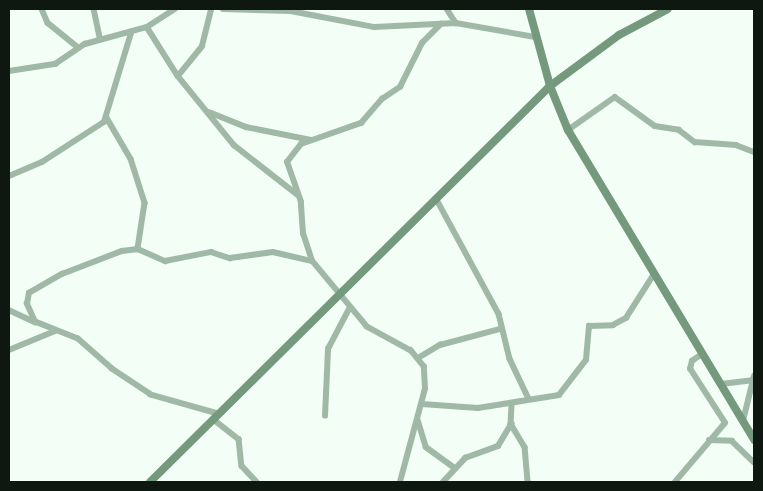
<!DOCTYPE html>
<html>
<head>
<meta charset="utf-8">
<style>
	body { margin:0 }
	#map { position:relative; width:763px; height:491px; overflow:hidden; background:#f3fef6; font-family:Commissioner,sans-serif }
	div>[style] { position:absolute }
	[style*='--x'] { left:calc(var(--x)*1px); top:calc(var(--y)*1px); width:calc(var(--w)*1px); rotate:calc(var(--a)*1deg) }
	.street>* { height:5.5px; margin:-2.75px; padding:0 2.75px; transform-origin:2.75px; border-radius:2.75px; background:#a0b9a6 }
	.secondary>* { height:8px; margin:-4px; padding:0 4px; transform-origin:4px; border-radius:4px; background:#74997d }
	span { translate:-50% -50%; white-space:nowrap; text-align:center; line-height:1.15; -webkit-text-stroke:5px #fff; paint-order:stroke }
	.frame { position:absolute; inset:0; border:10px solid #0e1710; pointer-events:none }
</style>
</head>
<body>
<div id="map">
	<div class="street">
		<div style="--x:42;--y:9;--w:15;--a:67"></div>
		<div style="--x:48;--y:23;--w:38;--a:39"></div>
		<div style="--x:94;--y:9;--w:30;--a:78"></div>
		<div style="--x:223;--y:9;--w:68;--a:1.7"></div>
		<div style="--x:291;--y:11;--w:85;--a:10.9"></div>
		<div style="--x:374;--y:27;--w:82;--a:-2.8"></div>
		<div style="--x:456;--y:23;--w:80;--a:10"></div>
		<div style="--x:447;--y:9;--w:17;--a:57"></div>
		<div style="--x:147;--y:27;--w:58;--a:57.7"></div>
		<div style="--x:178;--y:76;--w:89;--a:50.9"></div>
		<div style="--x:234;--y:145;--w:81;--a:38"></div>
		<div style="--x:9;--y:71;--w:47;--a:-8.7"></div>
		<div style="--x:55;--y:64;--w:36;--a:-34"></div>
		<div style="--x:85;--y:44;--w:64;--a:-15.3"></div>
		<div style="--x:147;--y:27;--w:33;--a:-33"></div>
		<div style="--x:178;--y:76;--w:38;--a:-51"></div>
		<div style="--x:202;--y:46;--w:38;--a:-76"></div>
		<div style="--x:209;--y:112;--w:40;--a:22"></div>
		<div style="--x:246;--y:127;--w:66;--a:11.3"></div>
		<div style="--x:107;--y:118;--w:48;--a:59.7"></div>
		<div style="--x:131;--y:159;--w:46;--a:72.3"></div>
		<div style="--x:145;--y:203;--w:47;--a:98.7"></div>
		<div style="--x:568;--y:130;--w:57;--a:-35.1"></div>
		<div style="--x:615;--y:97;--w:49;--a:35.9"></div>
		<div style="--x:655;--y:126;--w:24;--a:9"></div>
		<div style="--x:679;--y:130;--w:20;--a:37"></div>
		<div style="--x:695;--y:142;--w:41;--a:4.2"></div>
		<div style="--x:736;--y:145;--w:19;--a:21"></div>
		<div style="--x:9;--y:176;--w:36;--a:-23"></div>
		<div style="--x:42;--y:162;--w:74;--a:-32.8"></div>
		<div style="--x:104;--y:122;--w:93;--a:-73.1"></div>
		<div style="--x:436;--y:198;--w:132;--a:61.5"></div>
		<div style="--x:499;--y:314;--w:46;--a:76.3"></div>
		<div style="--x:510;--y:359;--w:44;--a:64.6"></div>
		<div style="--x:9;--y:310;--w:29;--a:25"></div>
		<div style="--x:9;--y:350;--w:50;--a:-22.4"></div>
		<div style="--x:418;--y:358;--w:26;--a:-31"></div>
		<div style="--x:440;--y:345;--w:62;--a:-14.9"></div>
		<div style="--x:721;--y:384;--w:31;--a:-7"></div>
		<div style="--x:422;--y:404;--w:56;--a:4.1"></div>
		<div style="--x:478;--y:408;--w:82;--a:-9.1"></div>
		<div style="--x:559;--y:395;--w:44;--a:-52.4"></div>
		<div style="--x:586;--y:360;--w:34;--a:-85"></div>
		<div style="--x:589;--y:326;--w:24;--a:-2"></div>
		<div style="--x:613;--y:325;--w:15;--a:-28"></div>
		<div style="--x:626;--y:318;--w:52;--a:-57.5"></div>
		<div style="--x:512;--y:405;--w:19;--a:93"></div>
		<div style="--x:511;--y:424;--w:27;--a:59"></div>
		<div style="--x:525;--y:447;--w:35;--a:85"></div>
		<div style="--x:218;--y:414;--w:70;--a:-164.2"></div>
		<div style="--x:151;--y:395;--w:47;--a:-146.3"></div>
		<div style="--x:112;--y:369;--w:45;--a:-138.6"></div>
		<div style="--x:78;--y:339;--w:46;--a:-158.4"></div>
		<div style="--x:35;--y:322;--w:20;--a:-114"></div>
		<div style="--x:27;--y:304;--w:11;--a:-80"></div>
		<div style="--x:29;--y:293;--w:38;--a:-30"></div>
		<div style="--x:62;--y:274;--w:64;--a:-21"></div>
		<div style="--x:122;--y:251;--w:16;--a:-7"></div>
		<div style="--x:138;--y:249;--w:30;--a:24"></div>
		<div style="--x:165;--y:261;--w:47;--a:-11.1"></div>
		<div style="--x:211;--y:252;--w:20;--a:18"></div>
		<div style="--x:230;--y:258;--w:43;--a:-7.9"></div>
		<div style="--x:273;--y:252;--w:40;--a:13"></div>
		<div style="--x:325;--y:416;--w:67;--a:-87.4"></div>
		<div style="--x:328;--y:349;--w:45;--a:-62.3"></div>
		<div style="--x:213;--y:419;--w:33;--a:38"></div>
		<div style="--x:239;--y:439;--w:27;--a:84"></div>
		<div style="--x:242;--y:466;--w:22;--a:47"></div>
		<div style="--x:418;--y:420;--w:28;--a:73"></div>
		<div style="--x:426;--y:447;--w:34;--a:36"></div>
		<div style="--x:743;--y:421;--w:46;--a:-76.3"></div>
		<div style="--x:709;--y:440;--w:23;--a:2"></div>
		<div style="--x:732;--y:441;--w:30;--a:44"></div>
		<div style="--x:400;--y:482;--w:96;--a:-75"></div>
		<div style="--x:425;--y:389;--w:22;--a:-93"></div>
		<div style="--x:424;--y:367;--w:21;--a:-129"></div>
		<div style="--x:411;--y:351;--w:50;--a:-151.4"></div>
		<div style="--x:367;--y:327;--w:86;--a:-129.8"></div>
		<div style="--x:312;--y:261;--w:28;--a:-108"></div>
		<div style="--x:303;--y:234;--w:32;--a:-94"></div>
		<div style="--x:301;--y:202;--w:42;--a:-109.3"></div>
		<div style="--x:287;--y:162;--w:23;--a:-52"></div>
		<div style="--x:301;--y:144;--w:64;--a:-19.3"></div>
		<div style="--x:361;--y:123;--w:32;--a:-49"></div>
		<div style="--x:382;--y:99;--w:22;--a:-34"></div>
		<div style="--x:400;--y:87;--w:49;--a:-63.4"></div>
		<div style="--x:422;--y:43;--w:27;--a:-45"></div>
		<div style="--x:443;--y:482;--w:33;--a:-47"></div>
		<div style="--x:465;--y:458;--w:35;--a:-20"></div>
		<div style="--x:498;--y:446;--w:26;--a:-59"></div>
		<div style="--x:675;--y:482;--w:77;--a:-49.7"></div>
		<div style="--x:725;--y:423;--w:64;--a:-122.9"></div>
		<div style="--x:690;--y:369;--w:8;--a:-76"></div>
		<div style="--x:692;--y:361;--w:12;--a:-35"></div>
	</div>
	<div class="secondary">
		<div style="--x:529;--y:9;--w:80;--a:74.7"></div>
		<div style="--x:550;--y:86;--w:48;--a:67.8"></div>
		<div style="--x:568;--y:130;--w:362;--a:59"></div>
		<div style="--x:150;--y:482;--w:563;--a:-44.71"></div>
		<div style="--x:550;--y:86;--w:86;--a:-36.5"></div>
		<div style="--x:619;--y:35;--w:55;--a:-28"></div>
	</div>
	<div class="frame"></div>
</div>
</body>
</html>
